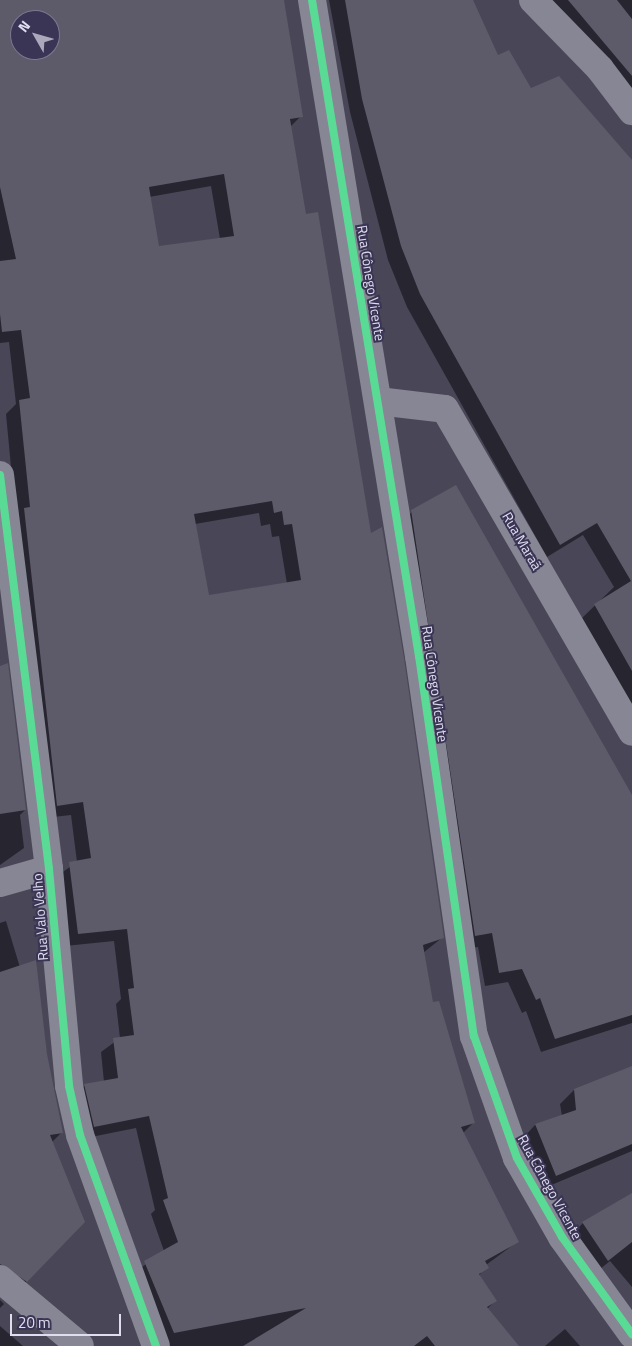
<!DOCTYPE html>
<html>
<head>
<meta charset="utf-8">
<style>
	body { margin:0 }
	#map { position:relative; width:632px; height:1346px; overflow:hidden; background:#494658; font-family:"Titillium Web",sans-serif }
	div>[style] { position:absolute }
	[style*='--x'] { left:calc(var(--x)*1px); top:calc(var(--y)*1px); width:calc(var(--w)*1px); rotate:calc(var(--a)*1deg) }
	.shadow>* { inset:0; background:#0007 }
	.building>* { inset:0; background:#5d5b69 }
	.minor>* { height:28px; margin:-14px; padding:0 14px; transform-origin:14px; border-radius:14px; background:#878694 }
	.cycleway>* { height:8px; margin:-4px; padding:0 4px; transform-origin:4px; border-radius:4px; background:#5adb95 }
	span { translate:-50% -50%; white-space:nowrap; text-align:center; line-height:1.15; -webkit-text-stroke:4px #3a3554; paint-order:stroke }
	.street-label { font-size:14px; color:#e0ddf1 }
	.north { position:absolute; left:10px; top:10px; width:50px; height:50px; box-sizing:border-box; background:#3a3554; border:1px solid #7c7893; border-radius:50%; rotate:308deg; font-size:14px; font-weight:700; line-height:20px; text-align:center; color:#e0ddf1 }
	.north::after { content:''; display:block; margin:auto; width:18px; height:22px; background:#aba8bb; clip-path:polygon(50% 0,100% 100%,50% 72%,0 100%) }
	.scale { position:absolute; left:10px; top:1314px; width:111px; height:22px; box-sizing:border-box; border:2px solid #e0ddf1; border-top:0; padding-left:6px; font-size:15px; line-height:18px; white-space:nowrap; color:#e0ddf1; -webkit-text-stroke:4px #3a3554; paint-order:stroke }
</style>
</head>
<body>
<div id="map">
	<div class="shadow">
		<div style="clip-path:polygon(evenodd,0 0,283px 0,301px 116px,290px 127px,305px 216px,370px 535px,443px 937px,423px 953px,432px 1004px,474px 1122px,463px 1133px,517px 1242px,486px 1265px,479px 1276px,496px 1300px,487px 1309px,517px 1346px,161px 1346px,131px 1275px,164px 1251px,151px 1214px,155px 1210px,136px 1128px,81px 1139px,72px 1098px,85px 1085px,104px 1082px,101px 1052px,120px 1038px,116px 1004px,121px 999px,114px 941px,65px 946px,57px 876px,77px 862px,71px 815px,44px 818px,6px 414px,16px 404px,9px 342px,0 343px,0 0,20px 20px,50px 20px,50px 50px,20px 50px,20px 20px,0 0,211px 186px,220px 239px,158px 247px,149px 197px,211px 186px,0 0,259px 513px,261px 526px,270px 524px,272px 537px,279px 536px,287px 584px,208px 596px,195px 524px,259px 513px)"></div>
		<div style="clip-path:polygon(329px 0,471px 0,497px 56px,530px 90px,632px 162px,632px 705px,582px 618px,614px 587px,583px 535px,547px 557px,407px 307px,388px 260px,350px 112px)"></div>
		<div style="clip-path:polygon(540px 0,632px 0,632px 104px)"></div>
		<div style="clip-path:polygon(412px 512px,632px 797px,632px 1023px,541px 1052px,526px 1011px,522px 1013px,508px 982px,485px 986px,478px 947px,462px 949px,398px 526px)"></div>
		<div style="clip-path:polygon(0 667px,25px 810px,20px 815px,24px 848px,0 865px)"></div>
		<div style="clip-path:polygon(6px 921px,46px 1054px,62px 1132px,51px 1143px,27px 1281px,14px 1294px,0 1284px,0 923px)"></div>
		<div style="clip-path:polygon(632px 1067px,632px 1151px,542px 1189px,522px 1139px,535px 1125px,562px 1116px,560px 1104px,574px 1090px)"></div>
		<div style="clip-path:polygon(632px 1194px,632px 1287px,610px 1261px,594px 1274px,569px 1237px,583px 1223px)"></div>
		<div style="clip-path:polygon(0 1300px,4px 1304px,0 1308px)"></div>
		<div style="clip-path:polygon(0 1326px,23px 1346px,0 1346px)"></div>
		<div style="clip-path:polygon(565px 1329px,580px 1346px,545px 1346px)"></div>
	</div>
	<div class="building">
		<div style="clip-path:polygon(evenodd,0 0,284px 0,303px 117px,290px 119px,306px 214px,318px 212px,371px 533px,382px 527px,404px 658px,444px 938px,423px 945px,433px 1002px,439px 1001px,475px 1123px,461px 1127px,519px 1242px,485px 1261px,489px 1268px,479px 1274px,497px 1301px,487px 1307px,519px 1346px,435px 1346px,427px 1336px,414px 1346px,243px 1346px,306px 1308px,174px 1333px,144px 1261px,178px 1242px,163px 1200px,168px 1198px,149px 1116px,94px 1127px,84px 1084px,118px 1078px,113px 1038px,134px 1035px,128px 989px,134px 988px,127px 929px,78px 934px,69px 862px,91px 858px,83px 802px,57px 806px,24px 508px,30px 507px,19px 400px,30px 398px,21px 330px,2px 332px,0 314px,0 261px,16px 259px,0 187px,0 0,20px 20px,50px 20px,50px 50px,20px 50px,20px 20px,0 0,224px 174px,234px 236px,159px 246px,149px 187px,224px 174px,0 0,272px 501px,274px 513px,282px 511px,284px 525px,292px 524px,301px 580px,209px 595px,194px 514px,272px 501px)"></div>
		<div style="clip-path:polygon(345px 0,473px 0,498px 55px,509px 50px,531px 88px,559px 76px,632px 160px,632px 671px,594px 604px,631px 581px,597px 523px,560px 545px,420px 294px,401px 246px,362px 99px)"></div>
		<div style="clip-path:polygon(568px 0,617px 0,632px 19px,632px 76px)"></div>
		<div style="clip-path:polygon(456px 485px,632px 795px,632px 1015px,555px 1039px,540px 998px,536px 1000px,522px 969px,499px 973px,492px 933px,475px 936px,411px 510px)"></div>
		<div style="clip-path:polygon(8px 663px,26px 810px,0 814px,0 666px)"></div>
		<div style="clip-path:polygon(36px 960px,47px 1054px,63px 1133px,50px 1135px,85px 1222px,27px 1282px,0 1264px,0 972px)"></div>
		<div style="clip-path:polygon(632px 1066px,632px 1144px,556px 1176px,535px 1124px,576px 1110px,574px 1089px)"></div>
		<div style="clip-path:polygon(632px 1193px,632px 1242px,608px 1261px,582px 1222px)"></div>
	</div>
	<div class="minor">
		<div style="--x:312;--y:0;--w:665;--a:80.74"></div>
		<div style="--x:419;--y:656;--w:384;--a:81.8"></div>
		<div style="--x:474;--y:1036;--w:129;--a:70.6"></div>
		<div style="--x:517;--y:1158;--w:91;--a:60.3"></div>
		<div style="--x:562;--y:1237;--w:120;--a:54.2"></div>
		<div style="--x:533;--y:0;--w:96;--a:45.8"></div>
		<div style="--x:600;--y:69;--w:53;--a:52.7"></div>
		<div style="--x:378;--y:401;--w:67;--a:6.8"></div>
		<div style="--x:445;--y:409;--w:373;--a:59.9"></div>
		<div style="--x:0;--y:475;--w:397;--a:82.9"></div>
		<div style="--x:49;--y:869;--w:218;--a:84.7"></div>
		<div style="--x:69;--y:1086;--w:50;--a:77.3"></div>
		<div style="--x:80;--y:1135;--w:224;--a:70.2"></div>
		<div style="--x:0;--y:883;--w:51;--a:-15.9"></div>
		<div style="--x:0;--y:1279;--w:104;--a:39.9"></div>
	</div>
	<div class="cycleway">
		<div style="--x:312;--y:0;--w:665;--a:80.74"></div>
		<div style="--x:419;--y:656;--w:384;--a:81.8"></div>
		<div style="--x:474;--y:1036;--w:129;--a:70.6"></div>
		<div style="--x:517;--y:1158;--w:91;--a:60.3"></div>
		<div style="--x:562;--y:1237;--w:120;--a:54.2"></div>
		<div style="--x:0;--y:475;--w:397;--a:82.9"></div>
		<div style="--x:49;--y:869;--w:218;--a:84.7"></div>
		<div style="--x:69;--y:1086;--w:50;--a:77.3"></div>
		<div style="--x:80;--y:1135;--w:224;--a:70.2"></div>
	</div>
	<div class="street-label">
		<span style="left:371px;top:283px;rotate:81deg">Rua Cônego Vicente</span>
		<span style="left:522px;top:541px;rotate:60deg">Rua Maraã</span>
		<span style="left:435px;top:684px;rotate:82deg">Rua Cônego Vicente</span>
		<span style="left:40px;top:917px;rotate:-94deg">Rua Valo Velho</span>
		<span style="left:550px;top:1187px;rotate:61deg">Rua Cônego Vicente</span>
	</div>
	<div class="north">N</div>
	<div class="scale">20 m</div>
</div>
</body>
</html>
